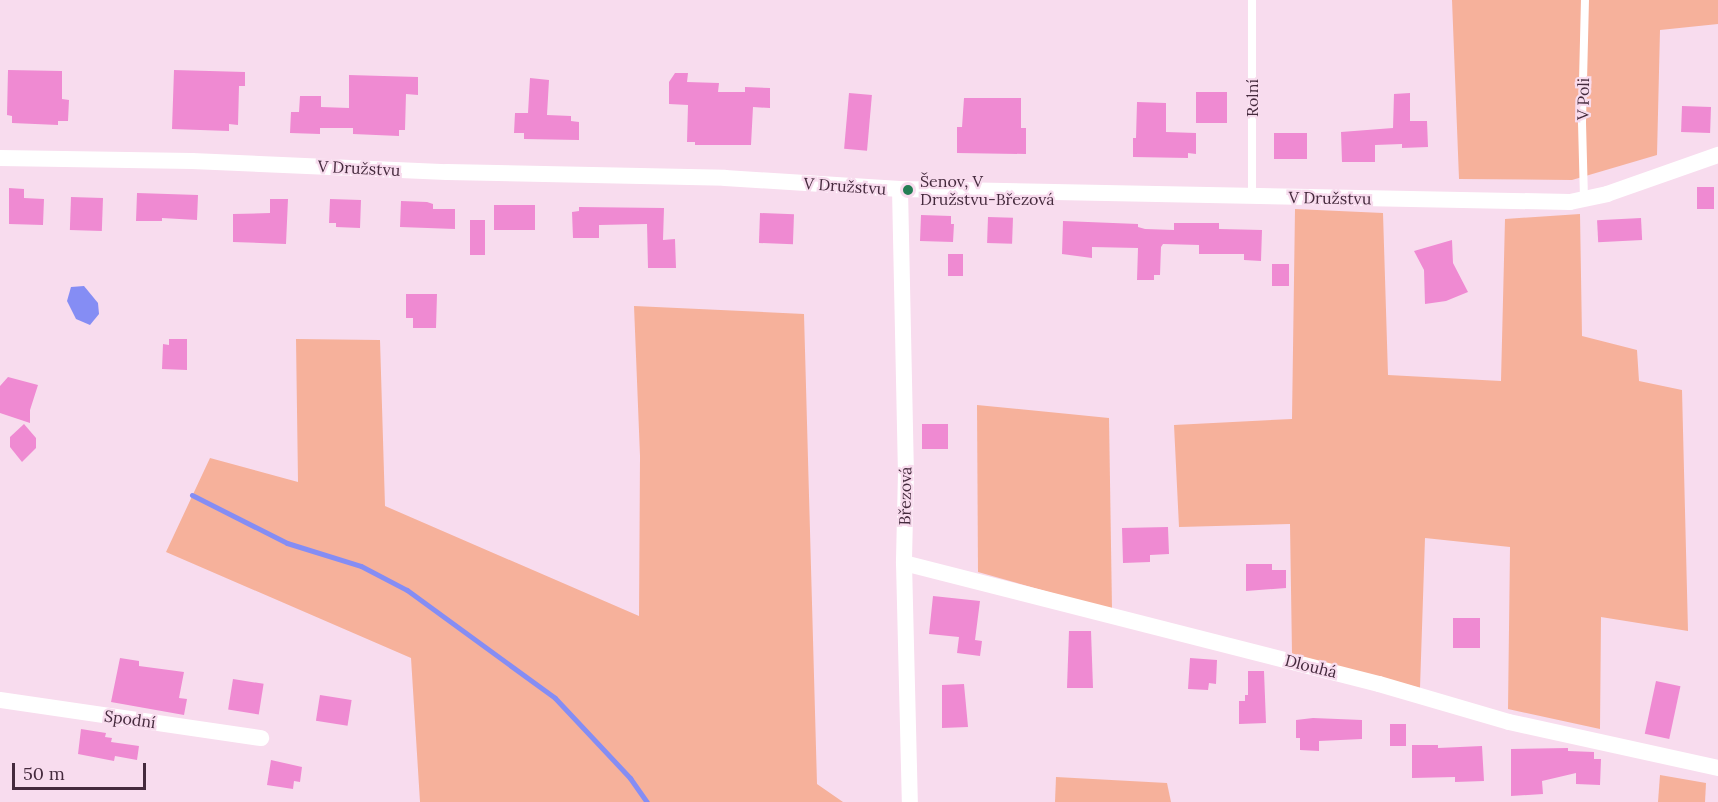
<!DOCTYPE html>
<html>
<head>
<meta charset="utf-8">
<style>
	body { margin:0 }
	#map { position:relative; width:1718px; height:802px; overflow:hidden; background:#f8dcee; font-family:Lora,serif }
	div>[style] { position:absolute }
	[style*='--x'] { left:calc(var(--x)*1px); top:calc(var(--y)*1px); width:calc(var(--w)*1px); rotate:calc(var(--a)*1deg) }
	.green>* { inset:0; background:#f6b19b }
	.water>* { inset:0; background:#858df4 }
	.stream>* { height:5px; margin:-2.5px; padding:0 2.5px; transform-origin:2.5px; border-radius:2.5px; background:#858df4 }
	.building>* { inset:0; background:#ef8ad2; transform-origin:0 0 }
	.service>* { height:8px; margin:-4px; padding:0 4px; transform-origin:4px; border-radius:4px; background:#fff }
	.minor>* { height:16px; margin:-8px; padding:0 8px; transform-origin:8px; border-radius:8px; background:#fff }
	.dots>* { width:16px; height:16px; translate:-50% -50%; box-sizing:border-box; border:3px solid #f8dcee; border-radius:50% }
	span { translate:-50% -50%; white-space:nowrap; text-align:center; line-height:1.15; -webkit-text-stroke:4.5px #f8dcee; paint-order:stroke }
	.street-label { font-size:16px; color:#452a3d }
	.poi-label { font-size:16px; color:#452a3d }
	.left { translate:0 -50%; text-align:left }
	.scale { position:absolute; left:12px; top:763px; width:134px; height:27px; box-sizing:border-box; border:3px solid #452a3d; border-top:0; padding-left:8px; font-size:18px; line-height:21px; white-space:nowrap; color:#452a3d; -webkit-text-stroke:4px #f8dcee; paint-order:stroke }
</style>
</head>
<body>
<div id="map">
	<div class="green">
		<div style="clip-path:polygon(1452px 0,1718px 0,1718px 24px,1660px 30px,1657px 155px,1572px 180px,1459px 179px)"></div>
		<div style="clip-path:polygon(1295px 209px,1383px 213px,1388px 375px,1501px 381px,1505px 219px,1580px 214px,1582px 336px,1637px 350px,1639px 381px,1682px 390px,1688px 631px,1601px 617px,1600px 729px,1508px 709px,1510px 547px,1425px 538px,1420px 688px,1292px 654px,1290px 524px,1179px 527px,1174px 425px,1292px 419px)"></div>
		<div style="clip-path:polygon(634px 306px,804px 314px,817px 784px,843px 802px,420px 802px,411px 658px,166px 552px,210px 458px,298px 482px,296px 339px,380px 340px,385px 506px,639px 616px,640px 456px)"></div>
		<div style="clip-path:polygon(977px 405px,1109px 418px,1112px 610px,978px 572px)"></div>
		<div style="clip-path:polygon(1660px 775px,1706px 783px,1705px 802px,1658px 802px)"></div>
		<div style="clip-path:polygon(1056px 777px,1167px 783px,1171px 802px,1055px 802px)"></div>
	</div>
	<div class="water">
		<div style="clip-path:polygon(84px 286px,98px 303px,99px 314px,90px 325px,76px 319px,67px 301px,71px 287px)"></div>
	</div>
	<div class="stream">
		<div style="--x:192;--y:495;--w:106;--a:26.8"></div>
		<div style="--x:287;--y:543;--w:77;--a:17.3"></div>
		<div style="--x:361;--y:566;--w:52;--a:27.6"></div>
		<div style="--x:407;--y:590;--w:183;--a:36.1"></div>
		<div style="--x:555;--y:698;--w:110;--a:46.8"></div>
		<div style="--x:630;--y:778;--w:29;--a:55"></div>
	</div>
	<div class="building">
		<div style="clip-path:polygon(8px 70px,62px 71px,62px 99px,69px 100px,68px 121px,58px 121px,58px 125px,12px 123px,12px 116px,7px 115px)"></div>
		<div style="clip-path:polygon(174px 70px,245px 72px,245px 86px,239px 86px,238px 125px,229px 124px,229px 131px,172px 129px)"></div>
		<div style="clip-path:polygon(675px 73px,688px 73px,687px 82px,719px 83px,718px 92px,745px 92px,745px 87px,770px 88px,770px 108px,753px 107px,751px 145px,695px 145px,695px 142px,687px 142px,688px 105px,669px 104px,669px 82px)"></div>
		<div style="clip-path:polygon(349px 75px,418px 77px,418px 95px,406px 94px,405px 130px,399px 130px,399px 136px,353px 134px,353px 128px,320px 128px,320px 134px,290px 133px,291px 112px,299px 112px,300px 96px,321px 96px,321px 107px,349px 108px)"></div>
		<div style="clip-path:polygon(530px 78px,549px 80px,547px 115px,571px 116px,571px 121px,579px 122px,579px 140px,524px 139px,524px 133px,514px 133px,515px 113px,528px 113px)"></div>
		<div style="left:1227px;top:92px;width:31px;height:31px;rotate:90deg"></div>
		<div style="left:849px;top:93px;width:23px;height:56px;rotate:5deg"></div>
		<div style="clip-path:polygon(1410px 93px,1410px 121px,1427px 121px,1428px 147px,1402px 148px,1402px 144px,1375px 145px,1375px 162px,1342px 162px,1341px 132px,1393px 128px,1394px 94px)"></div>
		<div style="clip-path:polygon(964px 98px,1021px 98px,1021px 128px,1026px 128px,1026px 154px,957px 153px,957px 127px,962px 127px)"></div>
		<div style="clip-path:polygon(1137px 102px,1166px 103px,1166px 132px,1196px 133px,1196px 154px,1188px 153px,1188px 158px,1133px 157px,1133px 138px,1136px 138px)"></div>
		<div style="left:1682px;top:106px;width:29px;height:26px;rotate:2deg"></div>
		<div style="left:1274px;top:133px;width:33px;height:26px"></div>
		<div style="left:1697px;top:187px;width:17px;height:22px"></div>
		<div style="clip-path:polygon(9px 188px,24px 189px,24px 198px,44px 199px,43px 225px,9px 224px)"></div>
		<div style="clip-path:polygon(137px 193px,198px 195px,197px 220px,162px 218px,162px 221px,136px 221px)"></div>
		<div style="left:71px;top:197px;width:32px;height:33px;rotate:2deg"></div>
		<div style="clip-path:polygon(270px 199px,288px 199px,286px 244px,233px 242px,233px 214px,270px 213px)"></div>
		<div style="clip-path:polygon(330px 199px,361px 200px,360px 228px,336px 227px,336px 223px,329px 223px)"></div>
		<div style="clip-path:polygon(401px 201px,427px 202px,433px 204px,433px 209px,455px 209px,455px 229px,400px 227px)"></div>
		<div style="left:494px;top:205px;width:41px;height:25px"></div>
		<div style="clip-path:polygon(579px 207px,664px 208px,663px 240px,675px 239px,676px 268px,648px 268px,647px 224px,599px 225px,599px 238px,573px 238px,572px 212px,579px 211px)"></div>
		<div style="left:760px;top:213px;width:34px;height:30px;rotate:2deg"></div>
		<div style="clip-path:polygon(921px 215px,951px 216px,951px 224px,954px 224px,953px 242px,920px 241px)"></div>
		<div style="left:988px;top:217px;width:25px;height:26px;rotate:2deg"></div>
		<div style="left:1641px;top:218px;width:22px;height:44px;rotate:87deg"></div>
		<div style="left:470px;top:220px;width:15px;height:35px"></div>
		<div style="clip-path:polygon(1063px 221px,1138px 224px,1138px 227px,1145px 229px,1174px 230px,1174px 223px,1219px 223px,1219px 229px,1262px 230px,1261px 261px,1244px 260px,1244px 254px,1199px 254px,1199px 245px,1163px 244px,1161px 247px,1160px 275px,1154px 275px,1154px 280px,1137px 280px,1138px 248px,1092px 247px,1092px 258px,1062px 254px)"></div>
		<div style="clip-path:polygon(1452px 240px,1453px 263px,1468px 292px,1446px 301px,1425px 304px,1424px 270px,1414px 251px)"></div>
		<div style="left:948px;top:254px;width:15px;height:22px"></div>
		<div style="left:1272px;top:264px;width:17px;height:22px"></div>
		<div style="clip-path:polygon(406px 294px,437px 294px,436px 328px,413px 328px,413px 318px,406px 318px)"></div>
		<div style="clip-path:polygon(169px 339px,187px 339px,187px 370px,162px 369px,163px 344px,169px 345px)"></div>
		<div style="clip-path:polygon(8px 377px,38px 385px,30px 410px,30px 423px,0 413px,0 386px)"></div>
		<div style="clip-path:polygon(24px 424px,36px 438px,36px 448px,22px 462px,10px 447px,10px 437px)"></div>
		<div style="left:922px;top:424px;width:26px;height:25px"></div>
		<div style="clip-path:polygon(1168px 527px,1169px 554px,1150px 555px,1150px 562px,1123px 563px,1122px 528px)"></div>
		<div style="clip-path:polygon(1246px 564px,1272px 564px,1272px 570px,1286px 570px,1286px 588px,1246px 591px)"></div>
		<div style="clip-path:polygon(933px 596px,980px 601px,975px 640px,982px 641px,980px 656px,957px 653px,959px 637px,929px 634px)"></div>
		<div style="left:1453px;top:618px;width:27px;height:30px"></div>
		<div style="clip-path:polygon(1069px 631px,1091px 631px,1093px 688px,1067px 688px)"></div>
		<div style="clip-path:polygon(120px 658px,139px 661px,139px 666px,184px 672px,179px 698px,187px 699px,184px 715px,111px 702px)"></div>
		<div style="clip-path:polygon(1190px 658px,1217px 660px,1216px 684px,1209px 683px,1208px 690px,1188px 689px)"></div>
		<div style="clip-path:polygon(1248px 671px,1264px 671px,1266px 723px,1239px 724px,1239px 701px,1245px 701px,1245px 695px,1248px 695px)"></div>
		<div style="left:233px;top:679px;width:31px;height:31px;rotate:9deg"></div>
		<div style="left:1656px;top:681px;width:25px;height:54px;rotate:12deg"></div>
		<div style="clip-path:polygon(964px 684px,968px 727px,942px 728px,942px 685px)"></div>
		<div style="left:320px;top:695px;width:32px;height:26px;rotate:9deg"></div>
		<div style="clip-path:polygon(1313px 718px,1362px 720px,1362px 739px,1319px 741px,1319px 751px,1300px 750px,1300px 738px,1296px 738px,1296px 720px)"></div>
		<div style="left:1406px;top:724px;width:22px;height:16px;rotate:90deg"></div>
		<div style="clip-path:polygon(81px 729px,106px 733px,105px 737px,112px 738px,111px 742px,139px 746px,137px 760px,115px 756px,114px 761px,78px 754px)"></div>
		<div style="clip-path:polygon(1412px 745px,1438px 745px,1438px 748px,1482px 746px,1484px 781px,1455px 782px,1455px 777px,1412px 778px)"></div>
		<div style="clip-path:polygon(1568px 748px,1568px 751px,1594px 752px,1594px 759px,1601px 759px,1600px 785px,1576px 784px,1576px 773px,1542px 781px,1543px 794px,1511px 796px,1511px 749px)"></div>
		<div style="clip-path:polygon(271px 760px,302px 767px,300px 782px,294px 781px,293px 789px,267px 785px)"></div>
	</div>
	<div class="service">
		<div style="--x:1252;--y:0;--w:196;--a:90"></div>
		<div style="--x:1584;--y:199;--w:77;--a:-91.5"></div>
		<div style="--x:1582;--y:122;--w:122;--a:-88.6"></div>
	</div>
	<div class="minor">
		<div style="--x:0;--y:158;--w:192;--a:0.9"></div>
		<div style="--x:192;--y:161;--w:255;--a:2.5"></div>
		<div style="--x:447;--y:172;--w:278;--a:1.2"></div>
		<div style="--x:725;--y:178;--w:175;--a:3.6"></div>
		<div style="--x:900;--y:189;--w:670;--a:1.11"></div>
		<div style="--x:1570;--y:202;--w:38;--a:-12"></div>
		<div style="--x:1607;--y:194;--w:118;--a:-19.4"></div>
		<div style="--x:900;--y:189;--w:283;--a:88.8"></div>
		<div style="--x:906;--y:472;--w:91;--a:91.3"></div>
		<div style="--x:904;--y:563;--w:239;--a:88.6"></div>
		<div style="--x:904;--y:563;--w:490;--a:14.3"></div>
		<div style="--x:1379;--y:684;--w:135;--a:16.3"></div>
		<div style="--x:1509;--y:722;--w:214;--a:12.4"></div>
		<div style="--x:0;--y:700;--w:264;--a:8.3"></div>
	</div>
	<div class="dots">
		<div style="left:908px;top:190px;background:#247e54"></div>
	</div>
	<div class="street-label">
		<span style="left:1252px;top:98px;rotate:-90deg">Rolní</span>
		<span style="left:1583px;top:99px;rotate:-89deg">V Poli</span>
		<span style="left:359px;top:168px;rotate:3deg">V Družstvu</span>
		<span style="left:845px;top:186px;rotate:4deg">V Družstvu</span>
		<span style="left:1330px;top:198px;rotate:1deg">V Družstvu</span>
		<span style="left:905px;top:496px;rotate:-89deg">Březová</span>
		<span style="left:1311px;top:666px;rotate:14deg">Dlouhá</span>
		<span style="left:130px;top:719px;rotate:8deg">Spodní</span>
	</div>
	<div class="poi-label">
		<span class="left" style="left:920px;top:190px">Šenov, V<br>Družstvu-Březová</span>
	</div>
	<div class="scale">50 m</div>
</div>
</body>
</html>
